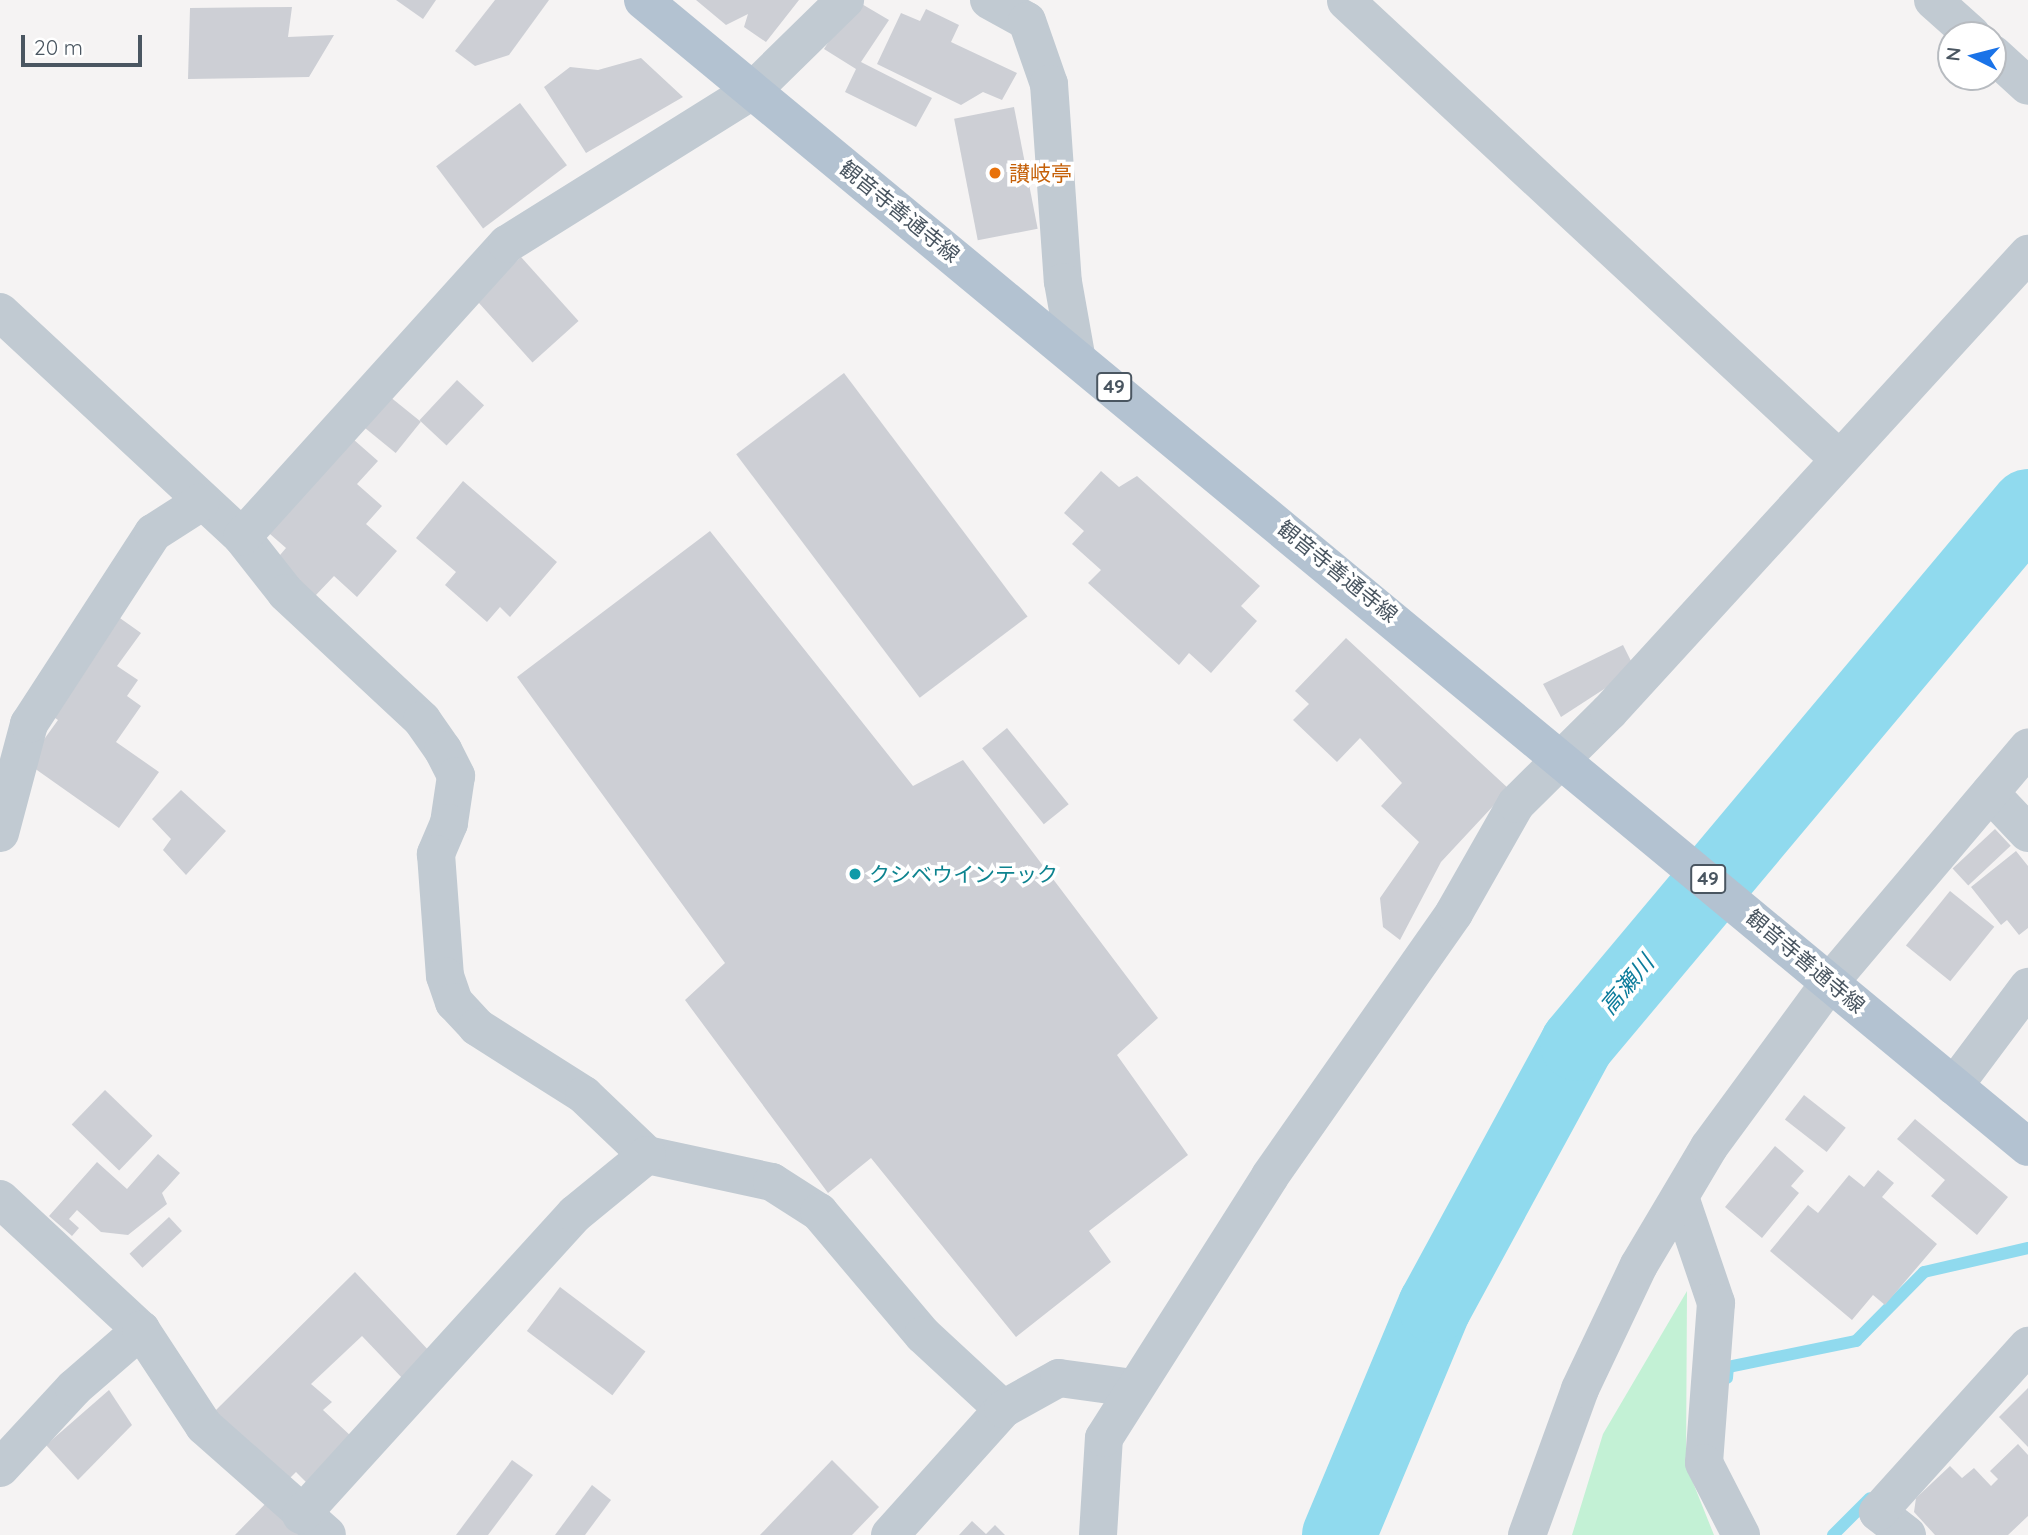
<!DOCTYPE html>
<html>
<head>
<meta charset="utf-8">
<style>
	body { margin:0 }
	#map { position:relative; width:2028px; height:1535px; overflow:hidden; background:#f5f3f3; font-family:Quicksand,"Noto Sans JP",sans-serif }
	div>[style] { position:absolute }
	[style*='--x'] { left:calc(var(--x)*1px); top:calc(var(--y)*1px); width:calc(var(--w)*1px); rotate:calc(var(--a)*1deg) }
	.green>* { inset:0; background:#c3f1d5 }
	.stream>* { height:12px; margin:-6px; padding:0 6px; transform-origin:6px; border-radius:6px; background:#90daee }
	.river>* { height:74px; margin:-37px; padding:0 37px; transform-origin:37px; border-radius:37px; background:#90daee }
	.building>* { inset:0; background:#cdcfd5; transform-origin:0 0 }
	.minor>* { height:38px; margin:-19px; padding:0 19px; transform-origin:19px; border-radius:19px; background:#c1cad2 }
	.major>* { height:38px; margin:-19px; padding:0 19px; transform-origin:19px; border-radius:19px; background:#b3c2d1 }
	.dots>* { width:19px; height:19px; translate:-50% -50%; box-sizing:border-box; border:4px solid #fff; border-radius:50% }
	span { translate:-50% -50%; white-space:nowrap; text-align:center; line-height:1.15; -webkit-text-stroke:7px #fff; paint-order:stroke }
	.shield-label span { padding:2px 5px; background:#fff; border:2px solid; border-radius:5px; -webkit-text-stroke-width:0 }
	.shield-label { font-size:19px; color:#4a5661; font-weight:700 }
	.food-label { font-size:21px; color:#c56008 }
	.left { translate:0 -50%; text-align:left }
	.street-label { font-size:21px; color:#4a5661 }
	.culture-label { font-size:21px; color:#0d838f }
	.water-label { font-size:23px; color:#0c7c9b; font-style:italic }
	.north { position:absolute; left:1937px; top:21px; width:70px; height:70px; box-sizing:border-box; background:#fff; border:2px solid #b7bbc0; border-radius:50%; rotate:276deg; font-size:19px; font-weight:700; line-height:28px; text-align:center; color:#4a5661 }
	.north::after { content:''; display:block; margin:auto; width:24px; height:32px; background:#1a73e8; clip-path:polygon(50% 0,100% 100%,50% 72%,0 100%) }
	.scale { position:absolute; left:21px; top:35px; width:121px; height:32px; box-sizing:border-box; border:4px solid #4a5661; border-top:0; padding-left:9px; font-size:21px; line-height:24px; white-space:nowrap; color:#4a5661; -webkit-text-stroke:5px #fff; paint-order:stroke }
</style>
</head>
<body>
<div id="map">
	<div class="green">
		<div style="clip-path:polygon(1687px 1291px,1686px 1465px,1714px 1535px,1572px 1535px,1603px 1434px)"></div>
	</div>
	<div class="stream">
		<div style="--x:1727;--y:1378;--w:11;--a:-85"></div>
		<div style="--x:1728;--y:1367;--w:131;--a:-11.5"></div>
		<div style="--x:1856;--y:1341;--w:97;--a:-45.4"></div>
		<div style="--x:1924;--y:1272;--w:107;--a:-13"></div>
		<div style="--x:1833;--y:1535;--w:52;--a:-45"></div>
	</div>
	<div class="river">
		<div style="--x:1339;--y:1535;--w:248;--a:-67.3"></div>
		<div style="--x:1435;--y:1306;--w:298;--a:-61.5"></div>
		<div style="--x:1577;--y:1044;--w:702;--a:-50.03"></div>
	</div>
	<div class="building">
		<div style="clip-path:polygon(396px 0,436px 0,423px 19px)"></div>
		<div style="clip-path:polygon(495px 0,549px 0,509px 55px,475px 66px,455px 51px)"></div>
		<div style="clip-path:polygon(696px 0,799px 0,766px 42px,744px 27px,748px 14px,726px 25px)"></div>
		<div style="clip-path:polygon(855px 0,889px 20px,861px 62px,932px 98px,916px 127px,845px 92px,856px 69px,824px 49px)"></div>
		<div style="clip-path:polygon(292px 7px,288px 37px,334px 35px,309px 77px,188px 79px,190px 8px)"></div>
		<div style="clip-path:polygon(926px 9px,959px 25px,951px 42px,1017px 73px,1002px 100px,983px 92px,961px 105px,877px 64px,901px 13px,920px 21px)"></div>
		<div style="clip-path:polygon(641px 58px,683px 97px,586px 153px,544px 87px,570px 67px,598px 70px)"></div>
		<div style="left:520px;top:103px;width:78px;height:105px;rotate:53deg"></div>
		<div style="left:1014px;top:107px;width:124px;height:61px;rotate:79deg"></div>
		<div style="left:521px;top:257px;width:86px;height:62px;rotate:48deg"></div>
		<div style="left:844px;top:373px;width:305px;height:135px;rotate:53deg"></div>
		<div style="left:457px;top:380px;width:37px;height:55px;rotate:43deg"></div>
		<div style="left:389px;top:396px;width:41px;height:40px;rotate:39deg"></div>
		<div style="clip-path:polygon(345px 432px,378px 461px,357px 484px,382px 506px,366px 524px,397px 551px,357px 597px,334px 576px,315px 596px,275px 561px,286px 548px,262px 527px)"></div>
		<div style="clip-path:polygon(1101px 471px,1119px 487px,1137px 476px,1260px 586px,1241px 606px,1257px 621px,1211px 673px,1189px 653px,1179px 665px,1088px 583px,1101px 570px,1072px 544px,1084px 531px,1064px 513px)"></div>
		<div style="clip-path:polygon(463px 481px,557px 562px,510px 617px,500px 607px,487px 622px,445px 585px,456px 572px,416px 538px)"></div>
		<div style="clip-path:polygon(710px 531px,913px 786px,963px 760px,1158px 1018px,1117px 1055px,1188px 1155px,1089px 1231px,1111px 1262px,1016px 1337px,871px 1158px,828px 1193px,685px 1000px,725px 963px,517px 677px)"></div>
		<div style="clip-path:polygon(117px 616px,141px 633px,117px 666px,138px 680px,127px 696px,141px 706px,116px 742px,159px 772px,119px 828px,27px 763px,58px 720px,48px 713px)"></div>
		<div style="clip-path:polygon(1346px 638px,1509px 789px,1441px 862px,1400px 940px,1383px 927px,1380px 898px,1419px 842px,1381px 806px,1402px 783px,1360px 738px,1337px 762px,1293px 720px,1309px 704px,1295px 691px)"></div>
		<div style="clip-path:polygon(1623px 645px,1635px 669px,1561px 717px,1543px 684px)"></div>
		<div style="left:1007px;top:728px;width:98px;height:32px;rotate:51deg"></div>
		<div style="clip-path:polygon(181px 790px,226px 831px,186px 875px,163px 850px,171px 839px,152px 819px)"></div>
		<div style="left:1995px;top:829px;width:23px;height:58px;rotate:47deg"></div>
		<div style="clip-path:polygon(2016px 851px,2028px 866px,2028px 928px,2019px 935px,2007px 920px,2001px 925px,1971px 887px)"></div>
		<div style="left:1950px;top:891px;width:57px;height:70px;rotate:39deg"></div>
		<div style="left:105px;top:1090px;width:66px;height:48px;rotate:44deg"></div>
		<div style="left:1804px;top:1095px;width:53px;height:31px;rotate:38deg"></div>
		<div style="clip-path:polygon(1915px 1119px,2008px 1197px,1977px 1235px,1931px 1196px,1945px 1180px,1897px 1139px)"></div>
		<div style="clip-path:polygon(1775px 1146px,1804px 1171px,1791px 1186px,1799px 1193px,1762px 1238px,1725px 1207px)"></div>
		<div style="clip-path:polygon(158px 1154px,180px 1173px,162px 1193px,167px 1204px,128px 1235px,101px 1232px,77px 1210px,69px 1219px,79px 1228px,72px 1236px,49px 1216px,97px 1162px,127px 1189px)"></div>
		<div style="clip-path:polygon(1878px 1170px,1894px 1183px,1882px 1197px,1937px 1244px,1885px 1305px,1873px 1295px,1852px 1320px,1770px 1251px,1808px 1205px,1818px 1213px,1849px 1175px,1864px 1187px)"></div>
		<div style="left:169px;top:1217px;width:19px;height:54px;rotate:47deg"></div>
		<div style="clip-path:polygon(355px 1272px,432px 1354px,404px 1380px,362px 1336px,311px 1384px,332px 1402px,323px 1410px,352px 1437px,308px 1484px,296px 1472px,288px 1480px,215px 1411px)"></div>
		<div style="left:560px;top:1287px;width:107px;height:55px;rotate:37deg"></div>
		<div style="clip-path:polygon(2028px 1388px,2028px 1447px,1999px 1417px)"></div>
		<div style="clip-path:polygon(109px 1390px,132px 1425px,78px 1480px,46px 1445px)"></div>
		<div style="clip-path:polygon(2018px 1444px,2028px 1455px,2028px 1516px,2008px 1535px,1935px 1535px,1914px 1512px,1916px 1498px,1950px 1466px,1962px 1478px,1974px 1468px,1991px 1486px,1998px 1479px,1990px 1471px)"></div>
		<div style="clip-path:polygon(512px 1460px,533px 1475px,488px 1535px,456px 1535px)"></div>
		<div style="clip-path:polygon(832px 1460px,879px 1507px,852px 1535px,760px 1535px)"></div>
		<div style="clip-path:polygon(592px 1485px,611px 1500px,585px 1535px,555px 1535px)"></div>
		<div style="clip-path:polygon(270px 1499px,307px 1535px,235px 1535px)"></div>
		<div style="clip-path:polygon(972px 1521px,986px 1534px,995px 1525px,1005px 1535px,959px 1535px)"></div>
	</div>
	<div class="minor">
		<div style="--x:989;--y:0;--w:43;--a:28.9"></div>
		<div style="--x:1027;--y:21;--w:67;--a:70.8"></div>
		<div style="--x:1049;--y:84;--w:198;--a:86"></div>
		<div style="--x:1063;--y:282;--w:74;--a:79.9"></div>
		<div style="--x:1933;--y:0;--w:52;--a:41.9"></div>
		<div style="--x:1346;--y:1;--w:673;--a:42.89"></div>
		<div style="--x:1993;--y:54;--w:47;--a:42.4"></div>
		<div style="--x:0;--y:312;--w:330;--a:42.9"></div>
		<div style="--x:242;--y:537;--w:71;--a:51.8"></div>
		<div style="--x:286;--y:593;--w:186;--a:43"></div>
		<div style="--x:422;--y:720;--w:37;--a:55"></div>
		<div style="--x:443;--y:750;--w:29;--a:63"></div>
		<div style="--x:456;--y:776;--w:48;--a:98.5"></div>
		<div style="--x:449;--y:823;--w:34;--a:113"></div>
		<div style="--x:436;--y:854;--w:122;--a:85.8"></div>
		<div style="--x:445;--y:976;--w:28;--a:71"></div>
		<div style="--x:454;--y:1002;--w:34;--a:47"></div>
		<div style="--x:477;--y:1027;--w:127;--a:32.4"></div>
		<div style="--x:584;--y:1095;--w:87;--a:43.6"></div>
		<div style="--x:647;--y:1155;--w:128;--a:12.2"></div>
		<div style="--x:772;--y:1182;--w:56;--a:32.6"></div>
		<div style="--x:819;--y:1212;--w:161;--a:49.8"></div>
		<div style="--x:923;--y:1335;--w:109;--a:42.8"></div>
		<div style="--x:242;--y:537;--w:395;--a:-47.9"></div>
		<div style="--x:507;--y:244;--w:290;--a:-32"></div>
		<div style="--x:753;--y:90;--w:129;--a:-44.4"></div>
		<div style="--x:1990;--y:793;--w:55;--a:46.5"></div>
		<div style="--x:0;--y:833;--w:113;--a:-75.1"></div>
		<div style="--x:29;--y:724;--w:228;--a:-57"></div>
		<div style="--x:153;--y:533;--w:56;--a:-32.6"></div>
		<div style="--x:1954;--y:1086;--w:124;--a:-53.2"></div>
		<div style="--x:1680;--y:1197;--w:112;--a:71.2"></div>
		<div style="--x:1716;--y:1303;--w:160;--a:94.3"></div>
		<div style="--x:1704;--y:1463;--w:81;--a:62.8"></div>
		<div style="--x:0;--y:1199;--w:192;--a:42.9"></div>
		<div style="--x:0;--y:1468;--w:109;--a:-47.2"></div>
		<div style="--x:74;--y:1388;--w:89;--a:-40.9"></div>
		<div style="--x:141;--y:1330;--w:115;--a:56.7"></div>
		<div style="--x:204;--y:1426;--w:164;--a:41.5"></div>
		<div style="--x:301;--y:1515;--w:407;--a:-47.7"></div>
		<div style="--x:575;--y:1214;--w:93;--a:-39.3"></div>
		<div style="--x:890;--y:1535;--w:169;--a:-48.1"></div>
		<div style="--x:1003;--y:1409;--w:64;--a:-29"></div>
		<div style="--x:1059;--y:1378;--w:75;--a:7.7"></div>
		<div style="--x:1098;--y:1535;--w:97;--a:-86.5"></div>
		<div style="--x:1104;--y:1438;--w:310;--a:-57.6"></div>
		<div style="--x:1270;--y:1176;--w:321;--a:-55"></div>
		<div style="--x:1454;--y:913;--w:125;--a:-60.4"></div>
		<div style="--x:1516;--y:804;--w:131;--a:-44.7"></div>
		<div style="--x:1609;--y:712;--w:621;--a:-47.55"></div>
		<div style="--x:1527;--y:1535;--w:155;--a:-70"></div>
		<div style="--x:1580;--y:1389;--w:137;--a:-64.6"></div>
		<div style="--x:1639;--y:1265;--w:137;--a:-59.3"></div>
		<div style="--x:1709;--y:1147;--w:205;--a:-53.7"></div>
		<div style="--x:1830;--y:982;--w:307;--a:-49.8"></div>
		<div style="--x:1907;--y:1535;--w:37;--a:-142"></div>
		<div style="--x:1878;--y:1512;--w:224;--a:-47.9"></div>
	</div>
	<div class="major">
		<div style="--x:643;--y:0;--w:1798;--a:39.63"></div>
	</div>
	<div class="dots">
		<div style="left:995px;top:173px;background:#e8710a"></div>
		<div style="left:855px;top:874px;background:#0f9aa8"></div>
	</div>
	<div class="shield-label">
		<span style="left:1114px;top:387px">49</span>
		<span style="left:1708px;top:879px">49</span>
	</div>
	<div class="food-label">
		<span class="left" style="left:1009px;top:173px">讃岐亭</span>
	</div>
	<div class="street-label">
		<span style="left:900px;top:211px;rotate:39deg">観音寺善通寺線</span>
		<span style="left:1338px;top:571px;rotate:39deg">観音寺善通寺線</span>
		<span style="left:1806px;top:961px;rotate:40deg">観音寺善通寺線</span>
	</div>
	<div class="culture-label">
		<span class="left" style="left:869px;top:874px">クシベウインテック</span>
	</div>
	<div class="water-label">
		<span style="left:1627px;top:985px;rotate:-50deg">高瀬川</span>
	</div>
	<div class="north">N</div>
	<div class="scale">20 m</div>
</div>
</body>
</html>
